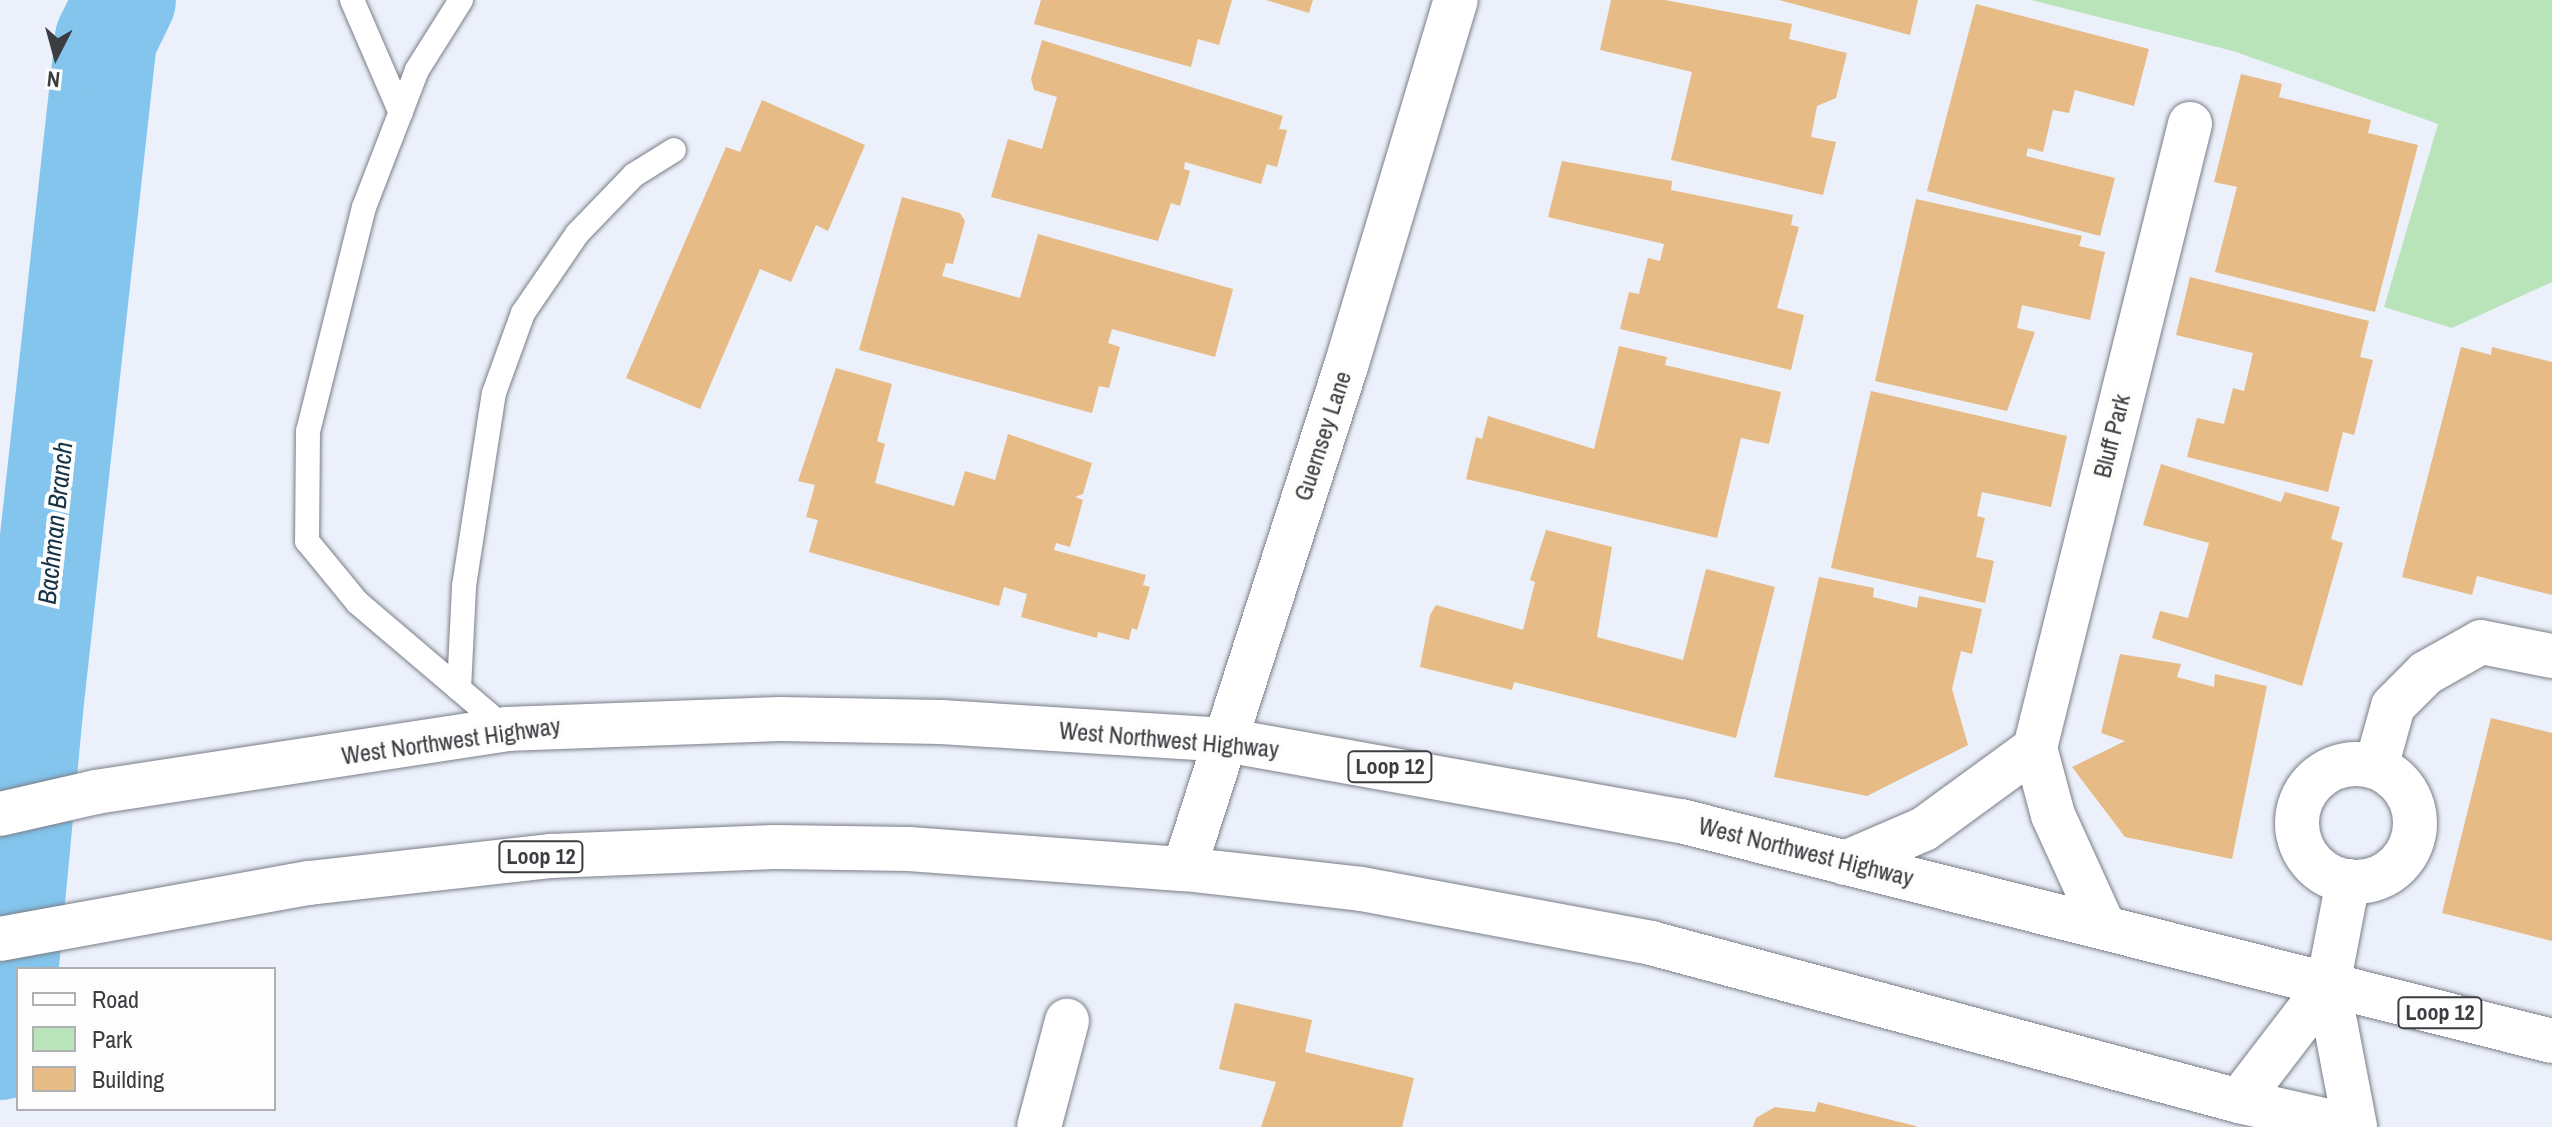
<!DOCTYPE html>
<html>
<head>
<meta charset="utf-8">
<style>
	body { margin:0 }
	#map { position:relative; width:2552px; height:1127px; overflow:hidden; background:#ebf0fa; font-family:"Archivo Narrow",sans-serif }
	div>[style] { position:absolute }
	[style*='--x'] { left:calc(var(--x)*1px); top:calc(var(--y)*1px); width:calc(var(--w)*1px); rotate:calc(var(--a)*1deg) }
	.green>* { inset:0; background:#b9e4ba }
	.river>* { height:102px; margin:-51px; padding:0 51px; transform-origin:51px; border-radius:51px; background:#83c5ec }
	.building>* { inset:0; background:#e7bb85 }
	.roads { filter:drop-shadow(0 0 2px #7a7e87) drop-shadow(0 0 2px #7a7e87) }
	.service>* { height:24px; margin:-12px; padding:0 12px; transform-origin:12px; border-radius:12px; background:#fff }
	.minor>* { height:44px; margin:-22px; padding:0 22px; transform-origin:22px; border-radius:22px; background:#fff }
	.minor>.ring { margin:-22px; padding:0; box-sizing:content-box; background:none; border:44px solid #fff; border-radius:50% }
	.primary>* { height:44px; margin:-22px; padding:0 22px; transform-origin:22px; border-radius:22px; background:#fff }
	span { translate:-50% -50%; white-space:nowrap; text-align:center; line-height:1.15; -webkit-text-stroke:8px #fdfdfd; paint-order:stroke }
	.shield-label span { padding:2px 6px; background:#fdfdfd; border:2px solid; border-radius:6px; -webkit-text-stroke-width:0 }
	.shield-label { font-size:22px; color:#3b3d41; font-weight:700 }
	.street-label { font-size:24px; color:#3b3d41 }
	.water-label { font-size:26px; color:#153344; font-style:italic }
	.legend { position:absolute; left:16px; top:967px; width:260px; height:144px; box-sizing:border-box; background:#fdfdfd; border:2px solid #afb0b2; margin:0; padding:10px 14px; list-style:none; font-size:24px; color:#3b3d41 }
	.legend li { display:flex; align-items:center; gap:16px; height:40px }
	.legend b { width:40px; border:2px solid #afb0b2 }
	.north { position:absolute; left:16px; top:16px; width:80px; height:80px; -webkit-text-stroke:6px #fdfdfd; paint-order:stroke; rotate:186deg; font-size:22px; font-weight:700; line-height:32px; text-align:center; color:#3b3d41 }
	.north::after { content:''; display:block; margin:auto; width:28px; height:36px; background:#3b3d41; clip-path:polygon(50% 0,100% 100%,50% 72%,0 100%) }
</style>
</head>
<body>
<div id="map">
	<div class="green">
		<div style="clip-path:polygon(2031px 0,2552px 0,2552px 282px,2452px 328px,2384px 307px,2438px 124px,2233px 51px)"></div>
	</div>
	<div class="river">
		<div style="--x:0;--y:1049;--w:341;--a:-84.6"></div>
		<div style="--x:32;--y:710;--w:675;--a:-83.71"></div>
		<div style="--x:106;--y:39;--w:43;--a:-64"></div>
	</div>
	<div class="building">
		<div style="clip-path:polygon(1041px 0,1232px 0,1219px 45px,1198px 39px,1191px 67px,1034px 24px)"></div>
		<div style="clip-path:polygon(1266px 0,1313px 0,1309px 13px)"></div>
		<div style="clip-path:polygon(1611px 0,1665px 0,1792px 24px,1789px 39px,1847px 53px,1836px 98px,1817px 106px,1811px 137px,1836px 142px,1823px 195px,1671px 160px,1692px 72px,1600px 50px)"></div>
		<div style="clip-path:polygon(1779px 0,1918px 0,1910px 35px)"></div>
		<div style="clip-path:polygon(1976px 4px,2149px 49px,2134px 106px,2075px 90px,2069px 113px,2053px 110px,2043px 152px,2028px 148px,2026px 156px,2115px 178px,2100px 236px,1927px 191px)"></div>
		<div style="clip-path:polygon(1042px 40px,1283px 116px,1279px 129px,1287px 130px,1277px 167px,1267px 164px,1261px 184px,1185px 162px,1184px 169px,1190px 171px,1180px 206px,1171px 203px,1158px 241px,991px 197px,1008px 139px,1042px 149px,1057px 97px,1034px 90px,1031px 79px)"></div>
		<div style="clip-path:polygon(2241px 74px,2282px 84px,2279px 97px,2371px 120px,2368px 133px,2418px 145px,2375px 312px,2215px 272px,2237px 187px,2214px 182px)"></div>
		<div style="clip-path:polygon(762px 100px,865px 145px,828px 231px,816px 225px,791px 282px,760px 269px,700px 409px,626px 378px,726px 147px,740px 152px)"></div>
		<div style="clip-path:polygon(1562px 161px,1672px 181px,1671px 190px,1793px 215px,1791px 225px,1799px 227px,1777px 308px,1804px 315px,1791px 370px,1620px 329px,1629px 292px,1639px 294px,1648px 258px,1660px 261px,1664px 244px,1548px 217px)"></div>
		<div style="clip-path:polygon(902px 197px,960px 213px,965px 221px,953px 264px,946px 263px,942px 276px,1020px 298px,1038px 234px,1233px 289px,1215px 357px,1112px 329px,1108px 343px,1120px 347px,1109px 388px,1099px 386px,1092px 413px,859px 350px)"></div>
		<div style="clip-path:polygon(1916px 199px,2082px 236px,2079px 246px,2105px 252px,2090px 320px,2022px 305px,2017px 328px,2035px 332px,2007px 411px,1875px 381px)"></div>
		<div style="clip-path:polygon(2190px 277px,2369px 321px,2360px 357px,2373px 360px,2354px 435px,2343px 432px,2328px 492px,2187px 457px,2197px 418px,2224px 424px,2233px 388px,2244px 391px,2253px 353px,2176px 335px)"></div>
		<div style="clip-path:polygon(1619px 346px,1667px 357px,1665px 365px,1781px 392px,1769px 444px,1741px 438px,1717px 538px,1466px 479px,1476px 437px,1482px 439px,1488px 416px,1594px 449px)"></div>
		<div style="clip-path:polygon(2461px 347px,2491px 355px,2492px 347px,2552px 362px,2552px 595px,2477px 576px,2472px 595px,2402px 577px)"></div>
		<div style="clip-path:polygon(836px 368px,892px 384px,877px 441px,885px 444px,875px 483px,954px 506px,965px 471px,995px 480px,1008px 434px,1092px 463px,1083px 494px,1075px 497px,1083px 500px,1070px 547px,1056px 543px,1054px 550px,1146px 575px,1143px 585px,1150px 587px,1137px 630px,1132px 628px,1129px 640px,1098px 632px,1097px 638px,1021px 617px,1027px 594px,1004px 587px,999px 606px,809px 552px,818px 520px,806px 517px,815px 485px,798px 481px)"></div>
		<div style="clip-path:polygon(1871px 391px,2067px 436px,2051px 507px,1982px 492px,1977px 516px,1985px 518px,1976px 557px,1994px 561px,1985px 603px,1831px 568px)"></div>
		<div style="clip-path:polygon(2161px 464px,2281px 502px,2285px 492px,2340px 507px,2331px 539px,2343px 543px,2302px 686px,2152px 638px,2160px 611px,2188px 618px,2209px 543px,2143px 525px)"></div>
		<div style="clip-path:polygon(1546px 530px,1612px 547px,1597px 637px,1683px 660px,1706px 569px,1775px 587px,1736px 738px,1514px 682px,1512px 690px,1420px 667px,1430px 615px,1436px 605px,1523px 630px,1535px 582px,1530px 580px)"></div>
		<div style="clip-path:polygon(1819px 577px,1874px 588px,1873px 597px,1917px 608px,1919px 596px,1982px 609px,1972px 654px,1961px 651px,1952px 689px,1968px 745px,1867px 796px,1774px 777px)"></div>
		<div style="clip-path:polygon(2120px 654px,2181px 664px,2177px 677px,2214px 687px,2215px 674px,2267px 686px,2232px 859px,2125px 837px,2072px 767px,2125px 741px,2101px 733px)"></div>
		<div style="clip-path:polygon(2491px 718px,2552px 733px,2552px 941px,2442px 913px)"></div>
		<div style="clip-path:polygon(1235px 1003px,1312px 1020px,1305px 1052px,1414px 1078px,1402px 1127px,1261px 1127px,1276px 1082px,1219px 1069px)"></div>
		<div style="clip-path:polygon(1818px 1102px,1916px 1126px,1916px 1127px,1753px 1127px,1756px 1118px,1775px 1107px,1815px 1112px)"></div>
	</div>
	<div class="roads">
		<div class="service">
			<div style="--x:352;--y:0;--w:123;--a:66.6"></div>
			<div style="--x:461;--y:0;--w:83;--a:122.2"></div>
			<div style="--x:417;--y:70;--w:147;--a:111.1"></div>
			<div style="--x:364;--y:207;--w:231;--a:104"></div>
			<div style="--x:308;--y:431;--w:110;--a:90.5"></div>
			<div style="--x:307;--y:541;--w:80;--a:50.6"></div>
			<div style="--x:358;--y:603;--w:194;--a:40.4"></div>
			<div style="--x:459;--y:689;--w:103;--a:-87.2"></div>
			<div style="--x:464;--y:586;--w:195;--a:-81.2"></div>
			<div style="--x:494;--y:393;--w:85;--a:-70.1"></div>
			<div style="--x:523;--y:313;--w:96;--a:-55.6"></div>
			<div style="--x:577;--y:234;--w:82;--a:-46"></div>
			<div style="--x:634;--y:175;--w:47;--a:-32"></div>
		</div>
		<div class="minor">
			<div class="ring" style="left:2297px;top:764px;width:74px;height:74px"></div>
			<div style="--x:2376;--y:767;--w:63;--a:-74.4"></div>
			<div style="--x:2393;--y:706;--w:47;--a:-45"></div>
			<div style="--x:2426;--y:673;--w:63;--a:-29.4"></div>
			<div style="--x:2481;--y:642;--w:72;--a:11.2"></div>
			<div style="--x:1845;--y:863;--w:86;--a:-23.3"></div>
			<div style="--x:1924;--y:829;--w:137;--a:-36.1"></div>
			<div style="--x:1184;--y:869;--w:528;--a:-72.15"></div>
			<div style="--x:1346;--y:366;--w:382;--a:-73.3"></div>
			<div style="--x:2104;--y:927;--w:123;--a:-114.5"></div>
			<div style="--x:2053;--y:815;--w:69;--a:-105"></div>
			<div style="--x:2035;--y:748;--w:643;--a:-76.05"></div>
			<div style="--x:2328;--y:985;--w:106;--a:-79.1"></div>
			<div style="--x:1039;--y:1127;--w:110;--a:-75.2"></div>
		</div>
		<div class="primary">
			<div style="--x:0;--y:814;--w:98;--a:-12.9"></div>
			<div style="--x:96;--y:792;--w:415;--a:-8.7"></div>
			<div style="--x:506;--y:729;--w:274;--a:-2.1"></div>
			<div style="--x:780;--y:719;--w:161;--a:1.1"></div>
			<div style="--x:941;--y:722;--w:285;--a:3.6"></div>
			<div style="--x:1225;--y:740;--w:463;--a:10.1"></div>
			<div style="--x:1681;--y:821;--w:898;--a:14.18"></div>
			<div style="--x:0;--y:939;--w:314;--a:-10.3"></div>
			<div style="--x:309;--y:883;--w:244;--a:-6.4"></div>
			<div style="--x:551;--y:856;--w:223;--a:-2.3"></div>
			<div style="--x:774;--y:847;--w:135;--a:0.8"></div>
			<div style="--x:909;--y:849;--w:276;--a:4.2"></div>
			<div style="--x:1184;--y:869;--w:178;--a:6.4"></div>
			<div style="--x:1361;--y:889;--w:295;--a:10.5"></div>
			<div style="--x:1651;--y:943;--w:609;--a:15.04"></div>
			<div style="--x:2239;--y:1101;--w:118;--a:12.7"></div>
			<div style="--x:2328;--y:985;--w:145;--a:79.2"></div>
			<div style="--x:2239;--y:1101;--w:146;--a:-52.5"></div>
		</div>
	</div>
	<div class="shield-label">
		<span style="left:1390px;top:767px">Loop 12</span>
		<span style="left:541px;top:857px">Loop 12</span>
		<span style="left:2440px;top:1013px">Loop 12</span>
	</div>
	<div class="street-label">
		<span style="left:1323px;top:436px;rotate:-72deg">Guernsey Lane</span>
		<span style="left:2112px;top:436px;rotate:-76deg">Bluff Park</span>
		<span style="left:1169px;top:740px;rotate:5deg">West Northwest Highway</span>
		<span style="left:451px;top:741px;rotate:-8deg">West Northwest Highway</span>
		<span style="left:1806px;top:852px;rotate:14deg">West Northwest Highway</span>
	</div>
	<div class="water-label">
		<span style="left:55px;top:523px;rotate:-84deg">Bachman Branch</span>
	</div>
	<ul class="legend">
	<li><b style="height:10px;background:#fff"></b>Road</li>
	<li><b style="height:22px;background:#b9e4ba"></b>Park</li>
	<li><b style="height:22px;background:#e7bb85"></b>Building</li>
	</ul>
	<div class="north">N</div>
</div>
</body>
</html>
